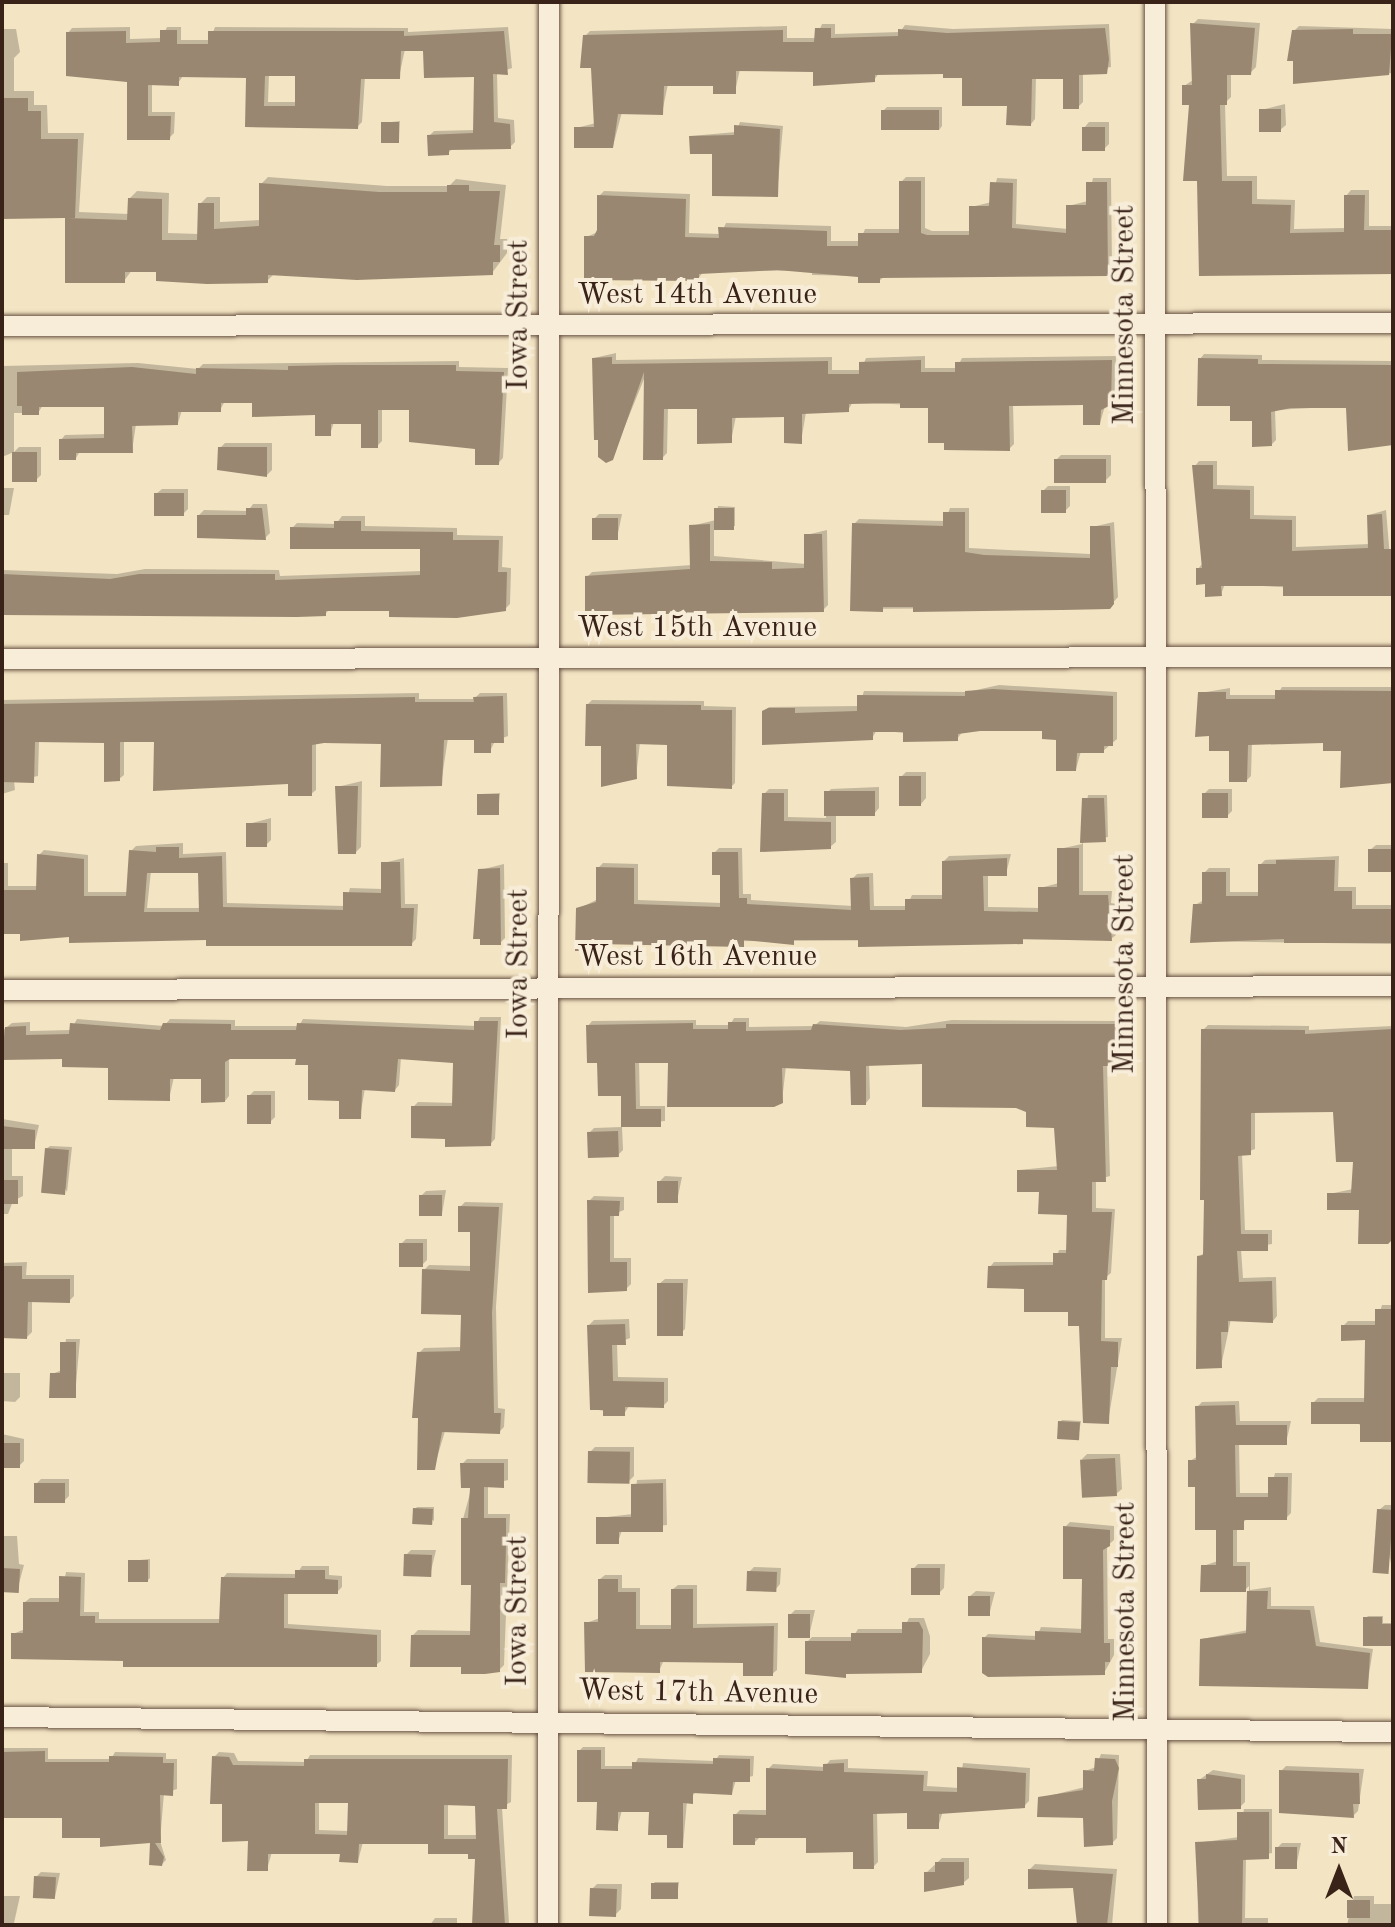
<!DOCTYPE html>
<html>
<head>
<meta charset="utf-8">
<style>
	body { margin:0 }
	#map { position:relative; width:1395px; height:1927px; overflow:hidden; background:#f3e4c3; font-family:"Old Standard TT",serif }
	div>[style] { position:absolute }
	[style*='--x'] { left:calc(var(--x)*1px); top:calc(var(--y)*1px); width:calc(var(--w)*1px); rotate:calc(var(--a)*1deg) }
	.shadow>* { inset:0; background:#0003; transform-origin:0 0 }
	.building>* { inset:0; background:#9a8771; transform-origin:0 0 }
	.roads { filter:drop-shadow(0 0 2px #685243) drop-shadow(0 0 2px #685243) }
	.minor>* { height:20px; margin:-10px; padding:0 10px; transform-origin:10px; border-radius:10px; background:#f7edd8 }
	span { translate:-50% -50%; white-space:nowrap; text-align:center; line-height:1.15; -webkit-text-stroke:8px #f7edd8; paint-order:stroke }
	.street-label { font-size:30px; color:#392218 }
	.frame { position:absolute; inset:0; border:4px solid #392218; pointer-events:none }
	.north { position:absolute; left:1299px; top:1831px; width:80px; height:80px; -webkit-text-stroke:6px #f7edd8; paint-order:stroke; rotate:0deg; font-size:22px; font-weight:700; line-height:32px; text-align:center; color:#392218 }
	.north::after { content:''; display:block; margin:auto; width:28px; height:36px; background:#392218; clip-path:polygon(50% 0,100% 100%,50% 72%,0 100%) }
</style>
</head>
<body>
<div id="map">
	<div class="shadow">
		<div style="clip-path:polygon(1198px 19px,1260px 23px,1256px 67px,1250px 73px,1231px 73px,1231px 97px,1225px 103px,1227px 176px,1257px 176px,1257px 199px,1295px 200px,1294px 229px,1346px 228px,1346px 196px,1351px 190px,1369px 190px,1369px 226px,1393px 226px,1393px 271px,1201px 274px,1199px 179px,1191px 103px,1184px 86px,1193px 80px,1193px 24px)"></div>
		<div style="clip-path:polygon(822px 24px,835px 24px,835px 34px,900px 32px,905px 25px,953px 29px,1109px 24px,1111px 67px,1083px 72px,1083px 102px,1078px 107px,1065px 77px,1036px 77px,1035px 119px,1031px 124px,1009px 104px,964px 76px,945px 72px,879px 73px,874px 80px,815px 70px,740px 69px,735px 92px,715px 84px,668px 84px,662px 113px,622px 112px,613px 146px,576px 128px,596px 123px,593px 66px,585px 36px,590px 31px,787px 26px,787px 38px,816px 38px)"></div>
		<div style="clip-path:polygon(1299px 26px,1393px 29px,1393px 73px,1295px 82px,1294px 31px)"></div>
		<div style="clip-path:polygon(evenodd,130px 27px,130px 39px,162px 38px,167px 27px,181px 27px,181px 40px,210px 40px,215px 27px,408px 28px,408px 32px,508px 27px,512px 68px,497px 73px,498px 118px,514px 120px,515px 142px,510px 147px,453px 148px,448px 153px,429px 136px,434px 131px,475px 130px,476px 75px,425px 49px,405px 49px,399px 77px,365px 77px,362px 122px,357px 127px,247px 125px,248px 76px,183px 76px,178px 83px,152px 83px,152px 112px,175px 112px,174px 133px,169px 138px,129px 138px,129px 81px,68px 33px,72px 28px,130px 27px,269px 74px,297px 74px,297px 102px,268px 102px,269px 74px)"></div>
		<div style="clip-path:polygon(2px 29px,16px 29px,20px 52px,14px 58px,14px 91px,34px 91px,34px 105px,47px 105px,48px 133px,84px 133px,79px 212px,129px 214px,130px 198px,137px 191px,169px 193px,168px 233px,199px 234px,200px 204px,207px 197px,220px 197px,220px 222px,261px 220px,261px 184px,268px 177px,387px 186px,449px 186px,456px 179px,506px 185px,500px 239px,507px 239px,507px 253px,492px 273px,275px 273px,267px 281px,132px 270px,124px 281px,67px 281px,67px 216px,2px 217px)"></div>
		<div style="clip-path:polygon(1285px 104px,1286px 125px,1280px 130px,1261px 110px)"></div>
		<div style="clip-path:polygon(887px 107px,942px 107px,942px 126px,939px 130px,883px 111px)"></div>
		<div style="clip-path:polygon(400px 121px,399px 140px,397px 142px,383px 123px)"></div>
		<div style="clip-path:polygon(740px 122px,783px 126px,777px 195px,691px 136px,736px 132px)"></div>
		<div style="clip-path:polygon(1089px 122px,1109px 122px,1109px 144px,1104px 149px,1084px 128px)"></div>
		<div style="clip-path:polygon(906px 177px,925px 177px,925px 228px,932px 231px,971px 231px,971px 207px,992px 202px,997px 178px,1017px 179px,1016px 224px,1068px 229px,1068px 206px,1088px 201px,1093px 178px,1111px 178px,1112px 269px,1107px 274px,885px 276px,879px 281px,860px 276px,812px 275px,812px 270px,703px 272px,698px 279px,586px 237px,598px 232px,599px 196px,604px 191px,690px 194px,689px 233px,721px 234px,726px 223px,831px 226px,831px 241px,860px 241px,865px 229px,901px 229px,901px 182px)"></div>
		<div style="clip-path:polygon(616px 353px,616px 360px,832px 357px,832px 370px,861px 370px,866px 358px,925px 356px,925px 368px,957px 368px,962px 358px,1116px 356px,1115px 398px,1105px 406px,1100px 423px,1085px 403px,1013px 404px,1014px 444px,1009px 449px,946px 441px,930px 406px,853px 402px,848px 410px,806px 412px,801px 442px,786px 415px,736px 416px,731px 441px,699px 407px,668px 407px,667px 453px,662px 458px,646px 374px,612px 458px,594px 358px)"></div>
		<div style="clip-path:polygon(1204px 354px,1262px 355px,1262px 360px,1393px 361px,1393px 443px,1369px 443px,1348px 406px,1275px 410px,1276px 440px,1271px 445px,1254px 419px,1232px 405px,1200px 359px)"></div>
		<div style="clip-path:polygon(459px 361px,459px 367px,508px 368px,503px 458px,498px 463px,411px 408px,382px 408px,382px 441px,377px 446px,363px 422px,334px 422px,330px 434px,317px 413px,254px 401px,225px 401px,220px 410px,182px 410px,178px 423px,136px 424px,132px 451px,80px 451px,76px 458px,61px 440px,65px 435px,106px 434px,106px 405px,43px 405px,38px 413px,14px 413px,14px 452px,2px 457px,2px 366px,138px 363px,198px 369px,203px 364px)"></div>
		<div style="clip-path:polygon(225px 443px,272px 443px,272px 470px,267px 475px,220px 448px)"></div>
		<div style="clip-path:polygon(19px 447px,41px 447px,41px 475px,36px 480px,14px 452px)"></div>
		<div style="clip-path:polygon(1061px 455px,1111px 455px,1111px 475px,1106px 480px,1056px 460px)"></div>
		<div style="clip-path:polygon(1199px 461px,1217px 461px,1217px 485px,1254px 486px,1254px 515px,1296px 516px,1296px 547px,1370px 544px,1369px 515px,1386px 510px,1393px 593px,1225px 584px,1221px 594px,1198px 569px,1202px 564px,1195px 466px)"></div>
		<div style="clip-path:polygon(1048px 486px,1070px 486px,1070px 506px,1065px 511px,1043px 491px)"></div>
		<div style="clip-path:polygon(2px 488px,14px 488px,9px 515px,2px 515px)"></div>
		<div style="clip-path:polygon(162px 489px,188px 489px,188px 509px,183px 514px,156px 494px)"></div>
		<div style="clip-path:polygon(253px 504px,267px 504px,270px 533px,265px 538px,199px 515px,204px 510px,248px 511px)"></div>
		<div style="clip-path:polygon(718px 506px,735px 507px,735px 526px,714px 528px,714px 556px,806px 564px,806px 535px,827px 530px,828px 605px,823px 610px,587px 577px,592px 572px,692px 565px,691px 526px,716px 520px)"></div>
		<div style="clip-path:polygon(950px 508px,969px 508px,969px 548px,1090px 554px,1092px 527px,1114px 522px,1118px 597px,1109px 607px,852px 609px,854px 524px,859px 519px,945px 521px)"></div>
		<div style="clip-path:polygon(599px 514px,622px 514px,617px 538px,594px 519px)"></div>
		<div style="clip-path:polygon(342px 516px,365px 516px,365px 526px,457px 528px,457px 535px,503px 536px,502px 567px,511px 568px,510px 604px,505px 609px,330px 609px,325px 614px,2px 613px,2px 570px,117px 574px,145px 569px,279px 570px,280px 576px,422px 571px,422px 547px,292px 528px,297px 523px,336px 524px)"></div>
		<div style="clip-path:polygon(999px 685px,1117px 692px,1117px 739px,1103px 751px,1081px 751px,1076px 769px,1058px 738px,1044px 729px,963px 731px,957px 739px,877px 730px,872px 738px,764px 712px,769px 707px,859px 706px,864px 691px,967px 692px)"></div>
		<div style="clip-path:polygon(1282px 687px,1393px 687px,1393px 782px,1342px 786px,1343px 749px,1325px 741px,1252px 742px,1251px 776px,1247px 780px,1231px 749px,1211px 734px,1200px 693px,1230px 688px,1230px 695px,1277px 695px)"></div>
		<div style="clip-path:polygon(419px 693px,419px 699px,474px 699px,480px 693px,507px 693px,508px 736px,495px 741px,490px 751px,476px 738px,448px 738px,441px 784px,383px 742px,316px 743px,316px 790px,311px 794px,290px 782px,156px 740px,124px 740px,124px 775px,119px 779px,106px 741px,39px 741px,38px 776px,14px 781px,15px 790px,2px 794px,2px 700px)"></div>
		<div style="clip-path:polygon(592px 700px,704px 701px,704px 706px,736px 707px,735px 783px,731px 787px,669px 743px,640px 742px,636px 777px,603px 744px,588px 704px)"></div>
		<div style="clip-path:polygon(906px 772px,926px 772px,926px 798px,921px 804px,901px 777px)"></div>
		<div style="clip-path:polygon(362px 781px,361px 847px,356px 852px,337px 787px)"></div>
		<div style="clip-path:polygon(879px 787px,879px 808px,874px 814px,836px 814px,836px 842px,830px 847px,762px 850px,764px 794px,769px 789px,788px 789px,788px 817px,826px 818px,826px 794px,831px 789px)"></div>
		<div style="clip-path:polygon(1209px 789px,1232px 789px,1232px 811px,1227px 816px,1204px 794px)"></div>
		<div style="clip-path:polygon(500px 793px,498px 813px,479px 796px,481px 794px)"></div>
		<div style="clip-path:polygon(1088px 795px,1107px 795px,1108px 837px,1083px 841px,1083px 891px,1112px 891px,1111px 903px,1116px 904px,1116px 935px,1111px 939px,601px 942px,596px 949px,578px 909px,598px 899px,598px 868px,603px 863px,638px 864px,638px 900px,722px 903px,722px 873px,714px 853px,719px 848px,742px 848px,743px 894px,751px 894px,751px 900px,853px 906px,852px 879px,857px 874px,873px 873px,874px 906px,907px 906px,912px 895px,944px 895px,944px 861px,949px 856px,1011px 854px,1006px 874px,988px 874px,988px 907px,1040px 908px,1040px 888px,1059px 883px,1059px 849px,1082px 844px)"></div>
		<div style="clip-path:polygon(271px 818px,271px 840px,266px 845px,248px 824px)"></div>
		<div style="clip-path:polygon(evenodd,183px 843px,183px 854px,226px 852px,227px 903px,345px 906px,350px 888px,383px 889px,383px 863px,404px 858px,405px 904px,418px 904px,416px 939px,411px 944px,2px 932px,2px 863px,8px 863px,8px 886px,38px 886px,39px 855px,44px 850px,88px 855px,88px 892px,128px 892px,131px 851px,136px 846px,183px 843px,151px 871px,200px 871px,200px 908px,147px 908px,151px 871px)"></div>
		<div style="clip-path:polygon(1376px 845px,1393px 845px,1390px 870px,1370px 850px)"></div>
		<div style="clip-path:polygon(1339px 856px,1338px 887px,1356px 887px,1356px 905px,1393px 905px,1393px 944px,1193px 941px,1195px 905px,1204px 900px,1204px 873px,1209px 868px,1230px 868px,1230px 892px,1260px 892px,1260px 865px,1265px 860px)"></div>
		<div style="clip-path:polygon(504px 864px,505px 938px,500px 943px,475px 938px,480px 870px)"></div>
		<div style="clip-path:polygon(480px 1017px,501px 1017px,495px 1139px,490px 1144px,447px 1137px,413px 1107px,418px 1102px,455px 1103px,455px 1061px,401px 1057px,399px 1085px,395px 1090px,365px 1088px,360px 1117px,310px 1063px,298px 1057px,229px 1057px,229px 1096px,225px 1101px,203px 1077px,174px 1077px,169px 1099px,110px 1066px,64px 1057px,2px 1057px,2px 1031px,12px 1023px,30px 1022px,30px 1031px,71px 1030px,77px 1019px,164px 1026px,170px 1019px,235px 1020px,235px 1026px,299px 1026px,303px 1019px,476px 1026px)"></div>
		<div style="clip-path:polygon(734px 1018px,749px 1018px,749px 1027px,814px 1026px,820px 1021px,906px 1027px,952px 1020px,1120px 1021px,1120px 1059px,1107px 1064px,1110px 1176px,1096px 1180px,1096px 1208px,1115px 1209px,1111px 1273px,1105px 1278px,1105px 1338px,1122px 1338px,1108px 1422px,1081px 1324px,1070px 1310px,990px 1267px,994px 1262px,1055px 1262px,1059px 1250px,1068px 1250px,1069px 1213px,1019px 1170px,1059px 1166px,1056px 1126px,924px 1062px,869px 1064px,870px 1098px,866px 1103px,852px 1069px,786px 1066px,782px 1101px,670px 1061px,639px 1061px,640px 1106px,665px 1106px,665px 1121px,623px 1125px,623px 1094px,598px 1061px,588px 1026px,592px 1021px,696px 1020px,696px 1025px,730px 1025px)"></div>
		<div style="clip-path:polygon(1208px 1025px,1309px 1026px,1309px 1030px,1393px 1026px,1393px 1238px,1361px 1208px,1329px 1194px,1353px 1189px,1355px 1160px,1335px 1110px,1255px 1111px,1255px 1149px,1242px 1154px,1245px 1230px,1272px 1230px,1272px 1244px,1241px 1249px,1243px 1278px,1276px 1277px,1277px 1316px,1273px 1321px,1231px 1319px,1221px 1366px,1199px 1257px,1205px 1252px,1203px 1030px)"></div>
		<div style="clip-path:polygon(254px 1091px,275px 1091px,275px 1117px,270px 1122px,249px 1096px)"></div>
		<div style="clip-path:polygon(2px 1119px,39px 1125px,34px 1147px,12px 1147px,12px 1176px,23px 1176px,23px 1196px,13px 1201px,8px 1214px,2px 1214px)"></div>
		<div style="clip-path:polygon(622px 1127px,623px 1150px,618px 1155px,589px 1133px,594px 1128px)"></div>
		<div style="clip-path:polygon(50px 1146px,72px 1147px,67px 1192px,46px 1149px)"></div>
		<div style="clip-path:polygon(665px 1176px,682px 1177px,677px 1201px,659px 1182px)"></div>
		<div style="clip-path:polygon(446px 1190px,442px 1214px,421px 1196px,426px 1191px)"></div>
		<div style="clip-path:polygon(594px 1196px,624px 1197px,624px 1210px,614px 1214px,614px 1258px,631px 1258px,631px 1284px,626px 1289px,590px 1291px,589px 1201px)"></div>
		<div style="clip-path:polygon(465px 1202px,503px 1203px,496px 1307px,498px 1408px,505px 1409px,504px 1427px,499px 1432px,445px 1431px,434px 1468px,419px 1353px,424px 1348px,462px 1347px,463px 1313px,424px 1270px,429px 1265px,472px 1266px,472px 1230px,460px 1207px)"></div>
		<div style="clip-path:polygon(406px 1239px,427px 1239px,427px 1260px,422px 1265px,401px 1244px)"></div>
		<div style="clip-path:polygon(27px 1262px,26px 1275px,74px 1275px,74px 1296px,69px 1301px,32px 1300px,32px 1332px,27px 1337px,2px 1336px,2px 1263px)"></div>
		<div style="clip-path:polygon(665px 1279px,688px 1279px,685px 1329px,680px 1334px,659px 1284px)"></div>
		<div style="clip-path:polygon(1382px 1305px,1393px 1305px,1393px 1440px,1313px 1403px,1318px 1398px,1366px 1398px,1367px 1338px,1343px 1326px,1348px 1321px,1377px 1321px)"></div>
		<div style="clip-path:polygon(629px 1319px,630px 1338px,617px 1343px,618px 1377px,668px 1378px,668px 1401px,663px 1406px,629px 1406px,624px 1414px,592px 1409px,589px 1325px,594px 1320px)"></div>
		<div style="clip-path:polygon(66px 1339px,80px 1339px,75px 1396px,52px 1374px,62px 1370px)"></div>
		<div style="clip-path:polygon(2px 1373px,20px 1373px,20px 1397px,15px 1402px,2px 1401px)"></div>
		<div style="clip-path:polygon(1239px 1401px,1240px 1421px,1291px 1421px,1286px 1443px,1239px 1443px,1240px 1493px,1270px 1493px,1275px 1473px,1292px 1473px,1291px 1513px,1286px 1518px,1248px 1518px,1237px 1528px,1237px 1562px,1250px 1562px,1250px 1590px,1271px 1587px,1271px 1606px,1314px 1606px,1320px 1642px,1373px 1649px,1367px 1687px,1202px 1639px,1248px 1630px,1249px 1586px,1245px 1590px,1203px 1566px,1218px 1561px,1218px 1528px,1190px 1461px,1198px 1456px,1197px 1407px,1202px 1402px)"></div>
		<div style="clip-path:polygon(1081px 1421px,1078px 1438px,1060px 1422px,1062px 1420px)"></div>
		<div style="clip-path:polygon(2px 1434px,24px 1439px,24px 1461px,19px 1466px,2px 1466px)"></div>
		<div style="clip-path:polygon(595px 1447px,634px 1447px,634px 1476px,629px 1481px,590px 1452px)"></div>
		<div style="clip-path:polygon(1087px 1454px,1120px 1454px,1122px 1489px,1116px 1494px,1082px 1459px)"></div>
		<div style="clip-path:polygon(467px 1459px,508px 1459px,508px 1480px,488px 1485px,488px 1514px,510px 1514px,504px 1665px,499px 1670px,463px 1665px,413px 1635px,418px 1630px,472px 1631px,473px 1583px,463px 1519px,472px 1486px,462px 1464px)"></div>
		<div style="clip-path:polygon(41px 1479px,69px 1479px,69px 1496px,64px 1501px,36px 1484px)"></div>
		<div style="clip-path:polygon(666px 1479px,667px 1525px,622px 1530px,618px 1542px,598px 1518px,633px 1514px,637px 1480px)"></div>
		<div style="clip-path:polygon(1385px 1505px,1393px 1505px,1393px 1572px,1379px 1510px)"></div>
		<div style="clip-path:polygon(417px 1507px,434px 1507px,434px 1521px,415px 1509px)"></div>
		<div style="clip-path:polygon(1070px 1522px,1114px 1526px,1114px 1540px,1107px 1546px,1108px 1639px,1114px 1639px,1114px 1655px,1104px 1673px,984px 1638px,988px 1634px,1037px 1636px,1041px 1627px,1083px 1629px,1084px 1577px,1065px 1527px)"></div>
		<div style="clip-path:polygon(2px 1536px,17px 1536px,19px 1564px,24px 1565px,17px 1591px,2px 1590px)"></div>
		<div style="clip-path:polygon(411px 1550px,436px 1550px,430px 1575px,406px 1555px)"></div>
		<div style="clip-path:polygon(150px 1559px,150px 1578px,148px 1580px,130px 1561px)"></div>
		<div style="clip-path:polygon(918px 1564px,945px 1564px,944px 1588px,939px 1593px,913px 1569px)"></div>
		<div style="clip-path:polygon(302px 1566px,329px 1566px,329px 1575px,342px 1576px,342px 1587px,337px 1592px,288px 1592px,288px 1624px,381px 1630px,381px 1661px,376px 1665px,13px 1634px,25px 1629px,25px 1602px,30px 1598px,61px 1598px,66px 1572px,85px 1573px,84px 1612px,99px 1612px,99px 1619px,221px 1619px,223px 1578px,227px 1573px,297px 1574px)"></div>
		<div style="clip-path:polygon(754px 1567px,781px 1568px,780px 1584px,775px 1590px,749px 1572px)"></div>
		<div style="clip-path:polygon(605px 1575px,622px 1575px,622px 1588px,640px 1588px,640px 1625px,673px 1625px,673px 1589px,678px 1585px,697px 1585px,697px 1624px,778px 1623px,777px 1670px,772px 1674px,745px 1661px,664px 1660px,659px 1671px,586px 1623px,600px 1618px,600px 1579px)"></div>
		<div style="clip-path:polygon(976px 1591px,995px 1592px,989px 1615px,970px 1596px)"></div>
		<div style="clip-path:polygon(795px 1610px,815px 1610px,809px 1636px,790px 1615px)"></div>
		<div style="clip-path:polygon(1367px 1616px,1383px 1616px,1383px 1623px,1393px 1623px,1393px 1644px)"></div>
		<div style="clip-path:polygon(909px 1618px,924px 1618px,930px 1636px,930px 1654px,921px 1671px,807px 1673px,807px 1642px,812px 1637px,853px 1637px,858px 1629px,904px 1629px)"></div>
		<div style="clip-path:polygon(583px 1747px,605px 1747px,605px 1766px,634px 1766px,638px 1758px,715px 1761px,719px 1755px,754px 1756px,753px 1776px,736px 1780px,732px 1793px,697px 1791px,687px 1801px,683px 1846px,651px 1810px,622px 1810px,617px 1829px,599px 1800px,579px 1751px)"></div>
		<div style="clip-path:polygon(2px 1748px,48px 1748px,48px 1759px,111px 1759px,115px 1752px,166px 1753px,166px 1759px,177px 1759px,177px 1789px,164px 1793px,160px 1841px,166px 1860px,162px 1864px,152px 1841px,102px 1836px,64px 1816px,2px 1818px)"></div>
		<div style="clip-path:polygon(evenodd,219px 1752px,234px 1753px,238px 1761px,306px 1762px,310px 1755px,512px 1755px,511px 1802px,502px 1807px,509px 1924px,474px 1925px,477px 1857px,430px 1842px,363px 1842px,358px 1861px,342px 1852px,272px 1852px,267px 1869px,224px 1802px,214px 1757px,219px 1752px,319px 1801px,350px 1801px,349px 1831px,319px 1830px,319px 1801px,219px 1752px,448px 1803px,477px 1804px,478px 1835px,448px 1835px,448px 1803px)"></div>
		<div style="clip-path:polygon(1101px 1754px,1119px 1755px,1117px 1838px,1112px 1843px,1085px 1816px,1040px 1798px,1085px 1787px,1085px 1771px,1096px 1767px)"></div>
		<div style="clip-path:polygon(848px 1759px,848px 1768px,928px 1771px,927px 1786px,959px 1788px,963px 1763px,1030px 1768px,1029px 1801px,1024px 1806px,943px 1811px,938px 1827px,909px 1811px,877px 1812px,878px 1862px,873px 1867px,855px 1850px,808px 1836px,759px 1838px,754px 1843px,735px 1815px,740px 1810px,768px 1810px,768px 1769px,773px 1764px,825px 1767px,830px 1760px)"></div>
		<div style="clip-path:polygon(1286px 1766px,1364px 1769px,1358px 1811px,1353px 1816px,1281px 1771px)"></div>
		<div style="clip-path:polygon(1213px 1770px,1245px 1775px,1245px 1802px,1240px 1807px,1199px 1780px)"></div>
		<div style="left:1393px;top:1773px;width:37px;height:1px;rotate:90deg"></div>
		<div style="clip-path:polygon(1244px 1809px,1272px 1809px,1272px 1853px,1246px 1858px,1245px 1918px,1268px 1918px,1268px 1925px,1198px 1925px,1197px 1843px,1239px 1837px)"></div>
		<div style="clip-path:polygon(1282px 1843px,1301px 1843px,1296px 1867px,1277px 1848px)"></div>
		<div style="clip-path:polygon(942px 1858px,969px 1858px,969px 1878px,963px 1883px,926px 1873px)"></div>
		<div style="clip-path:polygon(1035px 1864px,1117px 1869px,1112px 1925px,1078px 1925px,1075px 1886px,1030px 1869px)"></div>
		<div style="clip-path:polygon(41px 1872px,60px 1873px,55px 1897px,36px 1877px)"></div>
		<div style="clip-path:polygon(679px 1882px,677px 1897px,653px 1884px,655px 1882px)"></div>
		<div style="clip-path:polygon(597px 1884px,622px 1884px,621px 1909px,616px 1914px,592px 1889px)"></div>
		<div style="clip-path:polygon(2px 1896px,20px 1896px,14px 1923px,2px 1923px)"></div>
		<div style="clip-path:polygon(1354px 1896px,1374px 1896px,1374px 1904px,1393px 1904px,1393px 1925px,1347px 1925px)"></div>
		<div style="clip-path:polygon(435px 1918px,457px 1918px,457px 1925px,430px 1925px)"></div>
	</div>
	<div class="building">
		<div style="clip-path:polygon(1190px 23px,1255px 28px,1251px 75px,1227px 75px,1227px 105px,1220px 105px,1222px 181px,1252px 181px,1252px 204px,1291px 205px,1290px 233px,1344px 232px,1344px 195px,1365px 195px,1364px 230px,1393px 230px,1393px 274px,1199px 276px,1197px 181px,1183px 181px,1189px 105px,1182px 105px,1182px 85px,1192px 85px)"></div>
		<div style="clip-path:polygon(815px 28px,831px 28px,831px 38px,898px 36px,898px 29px,947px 33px,1105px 28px,1109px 59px,1107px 74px,1079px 75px,1079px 109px,1063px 109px,1063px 79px,1032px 79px,1031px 126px,1006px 125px,1007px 106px,962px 106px,962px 78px,943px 78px,943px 74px,875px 75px,875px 82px,813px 86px,813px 72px,736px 71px,736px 94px,713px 94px,713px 86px,664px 86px,663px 115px,618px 114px,613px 148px,574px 148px,574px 127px,594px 127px,591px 68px,580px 68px,583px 35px,783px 30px,783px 42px,814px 42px)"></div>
		<div style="clip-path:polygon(1353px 29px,1353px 34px,1392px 34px,1389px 75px,1293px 84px,1293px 61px,1287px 61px,1292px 30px)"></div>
		<div style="clip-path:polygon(evenodd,160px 30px,177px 30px,177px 44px,208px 44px,208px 31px,404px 31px,404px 36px,504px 31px,508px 75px,493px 74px,494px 122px,510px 124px,511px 149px,449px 150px,449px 155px,428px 156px,427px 135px,473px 133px,474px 77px,424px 78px,423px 51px,401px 51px,400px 79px,361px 79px,358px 129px,245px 127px,246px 78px,179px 77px,179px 86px,148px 85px,148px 116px,171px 116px,170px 140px,127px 140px,127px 82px,66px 76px,66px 32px,126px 31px,126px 43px,160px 42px,160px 30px,265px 76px,295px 76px,295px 106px,264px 106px,265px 76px)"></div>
		<div style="clip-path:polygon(2px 98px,28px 98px,28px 111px,41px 111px,41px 139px,78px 139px,75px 218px,67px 218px,127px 220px,128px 198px,162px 199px,162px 240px,197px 240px,198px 203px,214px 203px,214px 229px,259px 226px,259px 183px,379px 192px,447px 192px,447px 185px,469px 185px,469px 191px,500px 191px,494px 245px,500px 245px,500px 262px,493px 262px,493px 275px,357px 280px,268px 275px,268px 283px,207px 284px,156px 281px,156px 272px,125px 272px,125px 283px,65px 283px,65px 218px,2px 219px)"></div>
		<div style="left:1259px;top:109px;width:22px;height:23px"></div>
		<div style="left:881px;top:110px;width:58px;height:20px"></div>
		<div style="left:381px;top:122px;width:18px;height:21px"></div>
		<div style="clip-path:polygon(734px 125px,780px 129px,778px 197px,712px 196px,712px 154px,690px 154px,689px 136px,734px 135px)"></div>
		<div style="left:1082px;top:127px;width:23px;height:24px"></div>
		<div style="clip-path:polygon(899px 181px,921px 181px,921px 233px,927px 235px,969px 235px,969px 206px,989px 206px,990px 182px,1013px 183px,1012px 228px,1066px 233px,1066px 205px,1086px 205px,1086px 182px,1107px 182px,1108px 276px,880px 278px,880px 283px,858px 283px,858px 277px,777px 270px,699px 274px,699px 281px,584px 280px,584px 236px,594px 236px,597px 230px,597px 195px,686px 199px,685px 237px,719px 238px,718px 227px,827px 231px,827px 246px,858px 246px,858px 233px,899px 233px)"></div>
		<div style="clip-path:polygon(612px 357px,612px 364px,828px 361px,828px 374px,859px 374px,859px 362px,921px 360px,921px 372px,955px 372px,955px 362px,1112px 360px,1111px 405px,1101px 410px,1100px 425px,1083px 425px,1083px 405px,1009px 406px,1010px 451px,944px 450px,944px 443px,928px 443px,928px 408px,900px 408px,900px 403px,849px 404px,849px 412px,802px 414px,802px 444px,784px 443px,784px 417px,732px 418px,732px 443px,697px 444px,697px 409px,664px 409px,663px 460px,643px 460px,644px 372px,613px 460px,606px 463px,598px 457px,598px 440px,594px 440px,592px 358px)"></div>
		<div style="clip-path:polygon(1198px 358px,1258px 359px,1258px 364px,1391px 365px,1393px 445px,1348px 451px,1346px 408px,1291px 408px,1271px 412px,1272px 446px,1252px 447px,1252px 421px,1230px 421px,1230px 406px,1197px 406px)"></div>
		<div style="clip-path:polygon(338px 365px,456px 365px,456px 371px,504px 372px,499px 465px,475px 465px,475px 449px,409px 442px,409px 410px,378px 410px,378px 448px,361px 448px,361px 424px,331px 424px,331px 436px,315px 436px,315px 415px,252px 417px,252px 403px,221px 403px,221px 412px,178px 412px,178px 425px,132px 426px,133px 453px,76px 453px,76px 460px,59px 460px,59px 439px,104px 438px,104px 407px,39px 407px,39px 415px,22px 415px,22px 406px,17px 406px,17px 372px,132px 367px,196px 374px,196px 368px,288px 370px,288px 366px)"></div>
		<div style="clip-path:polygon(218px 447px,267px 447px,267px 477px,217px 470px)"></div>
		<div style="left:12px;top:452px;width:25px;height:30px"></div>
		<div style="left:1054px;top:459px;width:52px;height:24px"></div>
		<div style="clip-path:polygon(1192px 465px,1213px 465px,1213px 489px,1250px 490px,1250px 519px,1292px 520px,1292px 551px,1368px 548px,1367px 515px,1382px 514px,1384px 549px,1393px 549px,1393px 596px,1283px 596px,1283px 586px,1221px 586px,1222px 596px,1205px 597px,1205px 584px,1196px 585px,1196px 568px,1202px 568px)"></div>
		<div style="left:1041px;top:490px;width:25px;height:23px"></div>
		<div style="left:154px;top:493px;width:30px;height:23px"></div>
		<div style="clip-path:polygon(246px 508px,262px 508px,266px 540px,197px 538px,197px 515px,246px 515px)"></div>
		<div style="left:714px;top:508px;width:20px;height:22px"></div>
		<div style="clip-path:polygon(943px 512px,965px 512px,965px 552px,984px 555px,1090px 558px,1090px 526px,1110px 526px,1114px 604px,1110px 609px,1062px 610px,913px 612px,913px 607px,883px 607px,883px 612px,850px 611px,852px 523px,943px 526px)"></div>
		<div style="left:618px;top:518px;width:22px;height:26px;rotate:90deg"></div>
		<div style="clip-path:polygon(334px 521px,361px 521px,361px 531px,453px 532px,453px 540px,499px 540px,498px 572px,507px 572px,506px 611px,457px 618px,389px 617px,389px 611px,326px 611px,326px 616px,297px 617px,2px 615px,2px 574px,110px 579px,139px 574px,275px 574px,275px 580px,420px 575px,420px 549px,290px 549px,290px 527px,334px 528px)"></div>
		<div style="clip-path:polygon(710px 524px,710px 561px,772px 562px,772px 569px,804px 568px,804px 534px,822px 534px,824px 612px,585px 615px,585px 576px,690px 569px,689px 525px)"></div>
		<div style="clip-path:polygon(993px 689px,1113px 696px,1113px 746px,1104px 746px,1104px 753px,1077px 753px,1076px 771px,1056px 771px,1056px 740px,1042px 739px,1042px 731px,980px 731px,958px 734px,958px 741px,903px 742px,903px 732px,873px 732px,873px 740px,762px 745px,762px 711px,768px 708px,795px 708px,795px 713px,857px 711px,857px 695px,965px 696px,965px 691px)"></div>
		<div style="clip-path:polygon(1275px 690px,1393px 691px,1393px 783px,1340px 788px,1341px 751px,1323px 751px,1323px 743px,1248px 745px,1247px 782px,1229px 782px,1229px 751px,1209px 751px,1209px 736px,1195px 737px,1198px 692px,1226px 692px,1226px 699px,1275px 699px)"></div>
		<div style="clip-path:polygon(503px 696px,504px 743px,491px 743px,491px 753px,474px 753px,474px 740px,444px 740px,442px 786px,380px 787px,381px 744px,324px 743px,312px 745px,312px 796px,288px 796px,288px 784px,153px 791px,154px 742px,120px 742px,120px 781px,104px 782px,104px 743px,35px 742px,34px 783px,2px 782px,2px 704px,415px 697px,415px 702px,474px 702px,473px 697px)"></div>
		<div style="clip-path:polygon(586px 704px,701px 705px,701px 710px,732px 710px,732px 789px,667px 786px,667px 745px,636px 744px,637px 779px,601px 787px,601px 746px,585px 746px)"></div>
		<div style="left:899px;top:776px;width:22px;height:30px"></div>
		<div style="clip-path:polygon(335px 786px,358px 786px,356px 854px,338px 854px)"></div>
		<div style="left:875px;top:791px;width:25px;height:51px;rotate:90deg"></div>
		<div style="clip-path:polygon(762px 793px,784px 793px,784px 821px,831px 822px,831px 849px,760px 852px)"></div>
		<div style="left:1202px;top:793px;width:26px;height:25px"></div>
		<div style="left:499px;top:794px;width:21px;height:22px;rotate:90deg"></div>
		<div style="clip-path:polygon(1082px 798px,1104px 798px,1106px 842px,1080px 843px)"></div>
		<div style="left:246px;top:823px;width:21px;height:24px"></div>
		<div style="clip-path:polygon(evenodd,156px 847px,179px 847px,179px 858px,222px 856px,223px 907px,343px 910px,343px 892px,381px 893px,381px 862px,400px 862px,401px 908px,414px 908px,412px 946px,206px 946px,206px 940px,69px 943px,69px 937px,20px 941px,20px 934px,2px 934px,2px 890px,36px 890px,37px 854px,84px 859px,84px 896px,126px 896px,129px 850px,156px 852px,156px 847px,147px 873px,198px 873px,199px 912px,144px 912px,147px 873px)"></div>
		<div style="clip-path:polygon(1057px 848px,1079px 848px,1079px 895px,1108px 895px,1112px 941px,1023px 939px,1023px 944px,858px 947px,858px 940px,794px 940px,794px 945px,744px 940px,744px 947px,597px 944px,597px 951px,575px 951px,576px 908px,596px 902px,596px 867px,634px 868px,634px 904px,720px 907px,720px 875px,712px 875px,712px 852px,738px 852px,739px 898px,747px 898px,747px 904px,851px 910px,850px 878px,869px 877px,870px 910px,905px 910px,905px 899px,942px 899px,942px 861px,1007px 858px,1007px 876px,983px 876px,984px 911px,1038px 912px,1038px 887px,1057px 887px)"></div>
		<div style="left:1368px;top:849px;width:23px;height:23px"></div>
		<div style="clip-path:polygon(1276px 860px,1335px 860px,1334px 891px,1352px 891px,1352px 909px,1393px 909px,1393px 943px,1284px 943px,1284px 939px,1190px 943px,1193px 904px,1202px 904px,1202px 872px,1226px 872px,1226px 896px,1258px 896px,1258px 864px,1276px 864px)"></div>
		<div style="clip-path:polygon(500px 868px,501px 945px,480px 945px,480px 939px,473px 939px,478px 869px)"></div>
		<div style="clip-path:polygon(474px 1021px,498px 1021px,491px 1146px,445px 1147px,445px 1139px,411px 1138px,411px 1106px,452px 1106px,453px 1063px,398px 1059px,395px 1092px,362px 1090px,361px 1119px,339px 1119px,339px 1101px,308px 1100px,308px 1065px,295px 1065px,296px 1059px,230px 1059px,225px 1062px,225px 1102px,201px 1103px,201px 1079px,170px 1079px,170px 1101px,108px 1100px,108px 1068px,62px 1067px,62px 1059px,2px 1060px,5px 1027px,26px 1026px,26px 1035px,69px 1034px,70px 1023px,160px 1030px,163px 1023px,231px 1024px,231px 1030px,296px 1030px,297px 1023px,474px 1030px)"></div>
		<div style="clip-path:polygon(728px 1022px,746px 1022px,746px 1031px,811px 1030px,813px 1024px,900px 1030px,946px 1028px,946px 1024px,1116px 1024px,1116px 1066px,1103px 1066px,1106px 1182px,1092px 1182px,1092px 1212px,1112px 1212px,1107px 1280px,1102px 1280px,1101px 1341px,1118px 1342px,1118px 1367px,1111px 1367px,1109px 1424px,1083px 1423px,1079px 1326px,1068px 1326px,1068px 1312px,1024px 1312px,1024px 1289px,987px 1288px,988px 1266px,1053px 1265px,1053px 1253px,1066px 1253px,1067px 1215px,1038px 1214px,1039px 1192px,1017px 1192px,1017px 1170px,1057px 1170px,1054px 1128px,1026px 1127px,1026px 1112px,1016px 1108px,922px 1107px,922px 1064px,866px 1066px,866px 1105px,851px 1105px,850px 1071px,782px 1068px,783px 1103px,774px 1107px,667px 1107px,668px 1063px,635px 1063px,636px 1109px,661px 1109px,661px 1127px,621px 1127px,621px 1096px,598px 1096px,597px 1063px,587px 1063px,586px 1025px,693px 1023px,693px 1029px,728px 1029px)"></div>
		<div style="clip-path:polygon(1201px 1029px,1305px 1030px,1305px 1034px,1393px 1029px,1393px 1239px,1388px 1244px,1358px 1244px,1359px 1210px,1327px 1210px,1327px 1193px,1351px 1193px,1353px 1162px,1336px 1162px,1333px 1112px,1251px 1113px,1251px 1155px,1238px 1156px,1241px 1234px,1268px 1234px,1268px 1251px,1237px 1251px,1239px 1282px,1272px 1281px,1273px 1323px,1228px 1321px,1228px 1332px,1221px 1332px,1222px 1368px,1196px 1369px,1197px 1256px,1203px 1255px,1204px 1200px,1200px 1200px)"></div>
		<div style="left:247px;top:1095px;width:24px;height:29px"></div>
		<div style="clip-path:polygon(2px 1126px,35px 1130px,35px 1149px,2px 1149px)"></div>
		<div style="left:618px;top:1131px;width:26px;height:31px;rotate:88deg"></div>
		<div style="left:45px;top:1148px;width:24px;height:45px;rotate:5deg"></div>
		<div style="left:2px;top:1180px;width:16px;height:24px"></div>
		<div style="left:657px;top:1181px;width:21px;height:22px"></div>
		<div style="left:419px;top:1195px;width:23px;height:21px"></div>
		<div style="clip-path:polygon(587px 1200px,620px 1201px,619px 1216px,610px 1216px,610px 1262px,627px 1262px,627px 1291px,588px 1293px)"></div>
		<div style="clip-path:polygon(458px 1206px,499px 1207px,492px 1313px,494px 1413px,501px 1413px,500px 1434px,442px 1432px,435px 1470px,417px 1470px,418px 1418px,412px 1418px,417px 1352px,460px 1351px,461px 1315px,421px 1314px,422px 1269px,470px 1271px,470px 1232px,458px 1232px)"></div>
		<div style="left:399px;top:1243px;width:24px;height:24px"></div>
		<div style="clip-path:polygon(2px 1266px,22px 1266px,22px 1279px,70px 1279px,70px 1303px,28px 1302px,27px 1339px,2px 1338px)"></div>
		<div style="left:657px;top:1283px;width:26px;height:53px"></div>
		<div style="clip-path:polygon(1375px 1309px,1393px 1309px,1393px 1442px,1360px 1442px,1360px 1424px,1311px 1424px,1311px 1402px,1364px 1402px,1365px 1340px,1341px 1341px,1341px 1325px,1375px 1325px)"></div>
		<div style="clip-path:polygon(625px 1324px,626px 1345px,612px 1345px,613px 1381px,664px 1382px,664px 1408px,625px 1407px,625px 1416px,603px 1416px,603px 1410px,590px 1410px,587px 1325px)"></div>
		<div style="clip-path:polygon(60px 1342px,76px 1342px,76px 1398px,49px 1398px,50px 1373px,60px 1373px)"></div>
		<div style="clip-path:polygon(1235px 1405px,1236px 1425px,1287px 1425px,1287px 1445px,1235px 1445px,1236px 1497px,1268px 1497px,1268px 1477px,1288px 1477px,1287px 1520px,1244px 1520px,1244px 1530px,1233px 1530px,1233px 1566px,1246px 1566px,1246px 1592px,1200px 1592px,1201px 1565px,1216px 1565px,1216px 1530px,1195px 1530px,1195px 1487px,1188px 1487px,1188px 1460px,1196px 1460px,1195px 1406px)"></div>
		<div style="left:1058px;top:1421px;width:22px;height:18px;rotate:3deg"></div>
		<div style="left:2px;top:1443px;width:18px;height:25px"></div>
		<div style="left:588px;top:1451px;width:42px;height:32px;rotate:1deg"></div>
		<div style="left:1115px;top:1458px;width:38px;height:35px;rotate:87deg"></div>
		<div style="clip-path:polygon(460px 1463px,504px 1463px,504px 1488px,484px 1487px,484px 1518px,506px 1518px,506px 1544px,505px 1583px,500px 1583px,500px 1672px,485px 1674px,461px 1674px,461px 1667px,410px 1667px,411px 1635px,470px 1635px,471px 1585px,461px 1585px,461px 1518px,468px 1518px,470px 1488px,461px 1488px)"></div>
		<div style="left:34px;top:1483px;width:31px;height:20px"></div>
		<div style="clip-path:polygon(663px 1483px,663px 1532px,619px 1532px,619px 1544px,596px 1544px,596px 1517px,631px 1517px,631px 1484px)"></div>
		<div style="left:413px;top:1508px;width:20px;height:16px;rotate:3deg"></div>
		<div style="left:1377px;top:1509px;width:16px;height:64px;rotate:4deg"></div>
		<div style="clip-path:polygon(1063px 1526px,1110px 1530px,1110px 1546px,1103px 1550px,1104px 1643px,1110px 1643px,1110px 1662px,1105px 1662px,1105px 1675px,988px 1677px,982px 1673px,982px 1637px,1035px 1640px,1035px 1631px,1081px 1633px,1082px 1579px,1063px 1579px)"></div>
		<div style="left:404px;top:1554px;width:28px;height:22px;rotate:2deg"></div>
		<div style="left:128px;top:1560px;width:20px;height:22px"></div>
		<div style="left:2px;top:1568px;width:18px;height:24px;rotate:3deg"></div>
		<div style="left:911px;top:1568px;width:29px;height:27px"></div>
		<div style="clip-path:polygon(295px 1570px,325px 1570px,325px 1579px,338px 1580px,338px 1594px,284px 1594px,284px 1628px,377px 1635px,377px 1667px,123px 1667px,123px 1661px,11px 1659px,11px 1633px,23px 1633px,23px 1602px,59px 1602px,59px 1576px,81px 1577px,80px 1616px,95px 1616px,95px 1623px,219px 1623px,221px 1577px,295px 1578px)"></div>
		<div style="left:747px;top:1571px;width:30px;height:20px;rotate:2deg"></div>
		<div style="clip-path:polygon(598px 1579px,618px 1579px,618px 1592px,636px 1592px,636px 1629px,671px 1629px,671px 1589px,693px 1589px,693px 1628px,774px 1626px,773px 1676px,743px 1676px,743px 1663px,660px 1662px,660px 1673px,585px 1672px,584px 1622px,598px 1622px)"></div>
		<div style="clip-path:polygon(1247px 1591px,1268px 1591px,1267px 1609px,1310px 1610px,1316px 1646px,1370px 1653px,1368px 1689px,1199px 1686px,1200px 1639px,1246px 1633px)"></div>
		<div style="left:968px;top:1596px;width:22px;height:20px"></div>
		<div style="left:788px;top:1614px;width:22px;height:24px"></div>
		<div style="clip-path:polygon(1363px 1617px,1382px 1617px,1382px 1624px,1393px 1624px,1393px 1646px,1363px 1646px)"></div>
		<div style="clip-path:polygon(902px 1622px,919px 1622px,923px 1630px,922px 1673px,846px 1674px,846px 1678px,805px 1674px,805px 1641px,851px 1641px,851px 1633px,902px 1633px)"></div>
		<div style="clip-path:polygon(577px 1750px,601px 1750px,601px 1769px,632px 1769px,632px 1762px,713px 1764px,713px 1758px,750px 1759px,750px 1782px,733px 1782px,732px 1795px,693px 1793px,693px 1804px,683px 1803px,683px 1848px,667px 1848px,667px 1835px,648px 1835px,649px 1812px,618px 1812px,618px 1831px,596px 1830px,597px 1802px,577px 1802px)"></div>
		<div style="clip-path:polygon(45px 1751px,45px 1762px,109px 1762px,109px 1756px,163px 1757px,163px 1763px,174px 1763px,173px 1796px,160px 1795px,161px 1843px,155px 1843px,164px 1857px,162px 1866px,149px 1865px,150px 1843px,100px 1847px,100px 1838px,62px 1838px,62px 1818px,2px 1818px,2px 1752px)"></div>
		<div style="clip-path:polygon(evenodd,212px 1756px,229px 1757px,233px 1765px,304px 1766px,304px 1759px,508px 1759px,507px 1809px,497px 1809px,505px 1925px,472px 1925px,475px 1859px,468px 1859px,468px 1854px,428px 1854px,428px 1844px,359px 1844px,358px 1863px,339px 1862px,340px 1854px,268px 1854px,268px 1871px,247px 1871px,248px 1841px,222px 1842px,222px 1804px,210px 1804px,212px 1756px,315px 1803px,348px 1803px,347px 1835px,315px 1834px,315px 1803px,212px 1756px,444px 1805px,475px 1806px,476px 1839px,444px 1839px,444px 1805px)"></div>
		<div style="clip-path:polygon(1095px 1758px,1115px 1759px,1119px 1768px,1112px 1801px,1113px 1845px,1084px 1847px,1083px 1818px,1037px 1817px,1038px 1797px,1083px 1790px,1083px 1770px,1094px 1771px)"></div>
		<div style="clip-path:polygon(844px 1763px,844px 1772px,924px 1775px,923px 1791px,957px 1792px,957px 1767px,1026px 1773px,1025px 1808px,939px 1814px,939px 1829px,907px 1829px,907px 1813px,873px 1814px,874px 1869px,853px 1869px,853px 1852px,806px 1853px,806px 1838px,755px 1838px,755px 1845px,733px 1845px,733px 1814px,766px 1815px,766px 1768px,823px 1771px,823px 1764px)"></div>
		<div style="clip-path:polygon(1279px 1770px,1359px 1773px,1360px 1804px,1353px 1804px,1354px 1818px,1279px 1813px)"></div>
		<div style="clip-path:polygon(1206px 1774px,1241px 1779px,1241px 1809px,1198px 1810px,1197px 1779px,1206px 1779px)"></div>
		<div style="clip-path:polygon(1237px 1812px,1269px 1812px,1269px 1859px,1243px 1860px,1242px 1924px,1199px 1923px,1195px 1842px,1237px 1840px)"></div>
		<div style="left:1275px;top:1847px;width:22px;height:22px"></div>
		<div style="clip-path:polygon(935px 1862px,964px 1862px,964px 1885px,924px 1892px,924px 1872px,935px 1872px)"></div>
		<div style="clip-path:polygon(1028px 1869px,1113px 1874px,1107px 1925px,1077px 1925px,1073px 1888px,1028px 1889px)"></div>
		<div style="left:34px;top:1876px;width:22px;height:22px;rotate:3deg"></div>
		<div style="left:651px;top:1883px;width:27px;height:16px"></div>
		<div style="left:590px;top:1888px;width:27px;height:28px;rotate:2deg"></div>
		<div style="left:1347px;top:1900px;width:23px;height:18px"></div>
	</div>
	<div class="roads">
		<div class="minor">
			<div style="--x:1155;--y:2;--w:1923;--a:89.94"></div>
			<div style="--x:2;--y:326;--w:1391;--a:-0.12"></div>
			<div style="--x:2;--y:659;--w:1391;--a:-0.08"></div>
			<div style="--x:2;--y:990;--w:1391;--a:-0.16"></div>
			<div style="--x:2;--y:1717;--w:1391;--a:0.62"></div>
			<div style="--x:548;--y:1925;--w:1923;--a:-89.97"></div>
		</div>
	</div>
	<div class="street-label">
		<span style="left:697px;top:295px">West 14th Avenue</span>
		<span style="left:519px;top:315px;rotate:-90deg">Iowa Street</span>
		<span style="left:1125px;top:315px;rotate:-90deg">Minnesota Street</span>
		<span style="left:697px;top:628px">West 15th Avenue</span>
		<span style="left:697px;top:957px">West 16th Avenue</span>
		<span style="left:519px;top:964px;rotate:-90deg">Iowa Street</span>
		<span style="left:1125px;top:964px;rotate:-90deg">Minnesota Street</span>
		<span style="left:518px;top:1611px;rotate:-90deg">Iowa Street</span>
		<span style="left:1126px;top:1612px;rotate:-90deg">Minnesota Street</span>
		<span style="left:698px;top:1693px;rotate:1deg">West 17th Avenue</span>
	</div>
	<div class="frame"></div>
	<div class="north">N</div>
</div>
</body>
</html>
